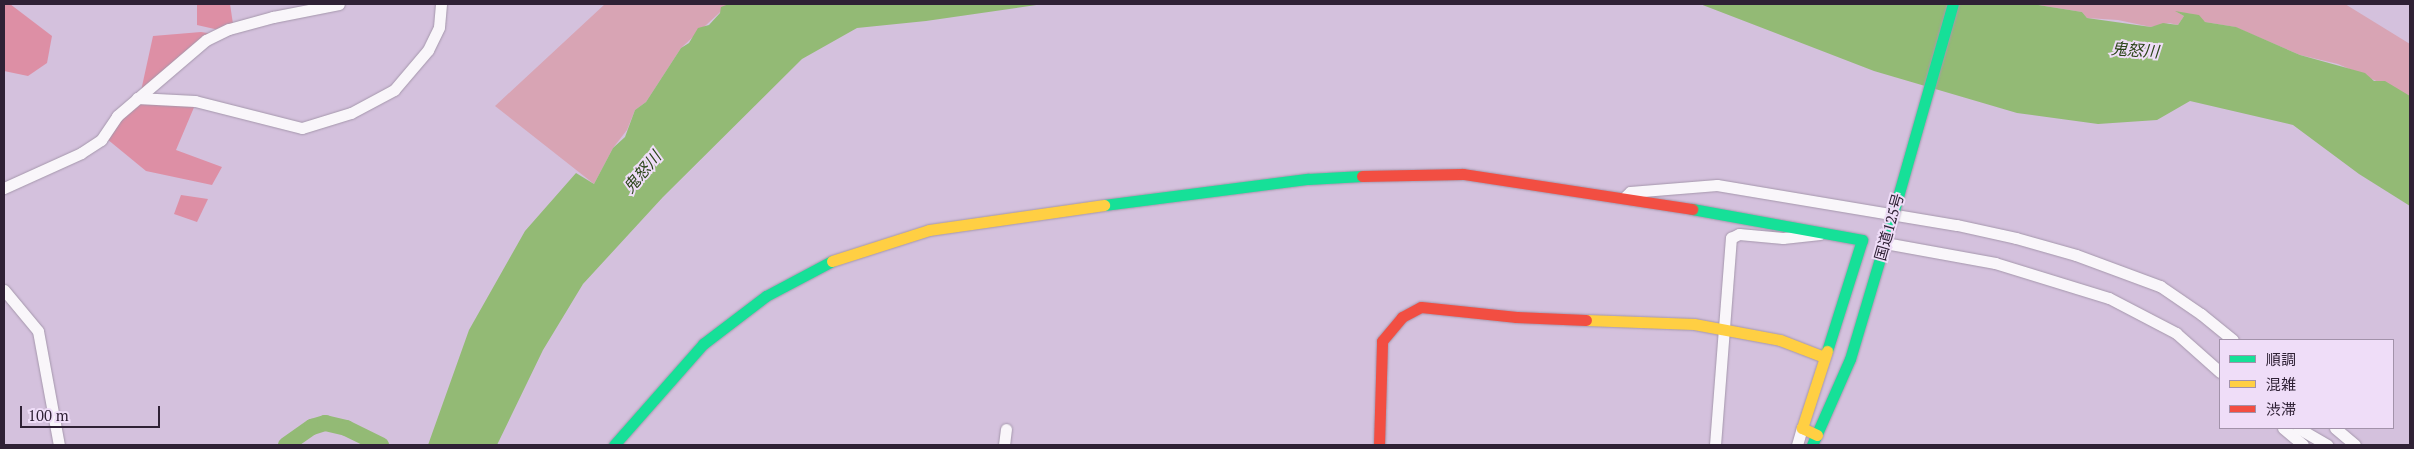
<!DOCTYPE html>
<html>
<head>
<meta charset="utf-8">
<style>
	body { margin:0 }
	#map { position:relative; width:2414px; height:449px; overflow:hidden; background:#d4c1dd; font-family:"PT Serif","Noto Sans JP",serif }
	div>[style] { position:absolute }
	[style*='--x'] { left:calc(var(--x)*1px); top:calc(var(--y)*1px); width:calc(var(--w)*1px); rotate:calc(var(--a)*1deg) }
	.green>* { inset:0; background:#d8a4b4 }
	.forest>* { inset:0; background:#dd8fa5 }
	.water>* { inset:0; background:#93ba75 }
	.river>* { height:16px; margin:-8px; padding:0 8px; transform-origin:8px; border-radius:8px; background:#93ba75 }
	.roads { filter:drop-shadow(0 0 1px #a597ac) drop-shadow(0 0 1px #a597ac) }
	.street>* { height:11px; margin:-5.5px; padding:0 5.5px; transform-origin:5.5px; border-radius:5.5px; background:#f9f6fa }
	.fast>* { height:11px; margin:-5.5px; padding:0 5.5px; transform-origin:5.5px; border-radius:5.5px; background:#16e098 }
	.slow>* { height:11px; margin:-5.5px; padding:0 5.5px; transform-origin:5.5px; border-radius:5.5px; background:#ffcf43 }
	.jam>* { height:11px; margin:-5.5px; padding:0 5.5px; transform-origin:5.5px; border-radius:5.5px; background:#f24e42 }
	.bridges { filter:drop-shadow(0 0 1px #a597ac) drop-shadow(0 0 1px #a597ac) }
	.fast-bridge>* { height:11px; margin:-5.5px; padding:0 5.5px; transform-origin:5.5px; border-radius:5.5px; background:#16e098 }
	span { translate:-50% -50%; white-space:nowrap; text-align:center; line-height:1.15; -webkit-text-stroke:4px #efddf8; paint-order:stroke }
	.street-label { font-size:15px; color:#2f2135 }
	.water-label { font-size:16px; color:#2b4519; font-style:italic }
	.frame { position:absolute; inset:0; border:5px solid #2f2135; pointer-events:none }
	.legend { position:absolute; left:2219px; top:339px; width:175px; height:90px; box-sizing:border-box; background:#efddf8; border:1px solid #a292aa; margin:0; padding:6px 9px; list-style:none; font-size:15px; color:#2f2135 }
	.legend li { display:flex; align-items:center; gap:10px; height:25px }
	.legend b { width:25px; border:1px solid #a292aa }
	.scale { position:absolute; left:20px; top:406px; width:140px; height:22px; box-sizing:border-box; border:2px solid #2f2135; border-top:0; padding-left:6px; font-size:15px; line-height:18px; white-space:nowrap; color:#2f2135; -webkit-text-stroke:4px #efddf8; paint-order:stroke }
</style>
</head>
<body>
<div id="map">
	<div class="green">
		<div style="clip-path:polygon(605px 4px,729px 4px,681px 48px,646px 102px,635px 110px,627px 130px,613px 148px,594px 184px,495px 106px)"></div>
		<div style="clip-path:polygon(2032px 4px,2345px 4px,2410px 44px,2410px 96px,2338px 64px,2300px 55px,2235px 27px,2205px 22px,2192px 14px,2177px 12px,2184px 16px,2178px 25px,2169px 23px,2151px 27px,2118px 20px,2087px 18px,2082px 12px)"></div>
	</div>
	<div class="forest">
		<div style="clip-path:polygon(4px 4px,10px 4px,52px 36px,47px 63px,28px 76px,4px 71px)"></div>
		<div style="clip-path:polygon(197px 4px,230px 4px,233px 24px,219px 30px,197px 25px)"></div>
		<div style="clip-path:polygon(201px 32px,213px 34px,141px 91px,153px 36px)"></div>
		<div style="clip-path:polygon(139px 101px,195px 105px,176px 150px,222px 167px,212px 185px,146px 171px,107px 139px,119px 119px)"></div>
		<div style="clip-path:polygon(181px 195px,208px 199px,197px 222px,174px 214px)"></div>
	</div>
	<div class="water">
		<div style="clip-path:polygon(729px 4px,1043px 4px,926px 21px,857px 28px,802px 59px,663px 197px,583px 284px,543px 350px,497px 445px,428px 445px,469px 330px,525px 231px,576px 173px,594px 184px,613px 148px,625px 137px,635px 110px,646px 102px,681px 48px,689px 43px,698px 28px,709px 25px,720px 13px,721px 7px)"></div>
		<div style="clip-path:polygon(1700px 4px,2032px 4px,2082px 12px,2087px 18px,2151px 27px,2163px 23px,2178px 25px,2184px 16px,2175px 11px,2199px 15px,2205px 22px,2236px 27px,2300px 55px,2365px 73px,2374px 81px,2385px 81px,2410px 96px,2410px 206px,2359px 174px,2293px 125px,2190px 101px,2157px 120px,2098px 124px,2017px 113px,1874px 71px)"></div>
	</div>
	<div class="river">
		<div style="--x:286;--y:445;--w:32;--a:-35"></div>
		<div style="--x:312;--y:427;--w:14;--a:-17"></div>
		<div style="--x:325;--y:423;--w:22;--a:13"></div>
		<div style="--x:346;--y:428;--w:39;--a:26"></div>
	</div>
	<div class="roads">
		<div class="street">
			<div style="--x:137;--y:98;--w:58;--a:3"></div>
			<div style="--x:195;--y:101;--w:110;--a:14.2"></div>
			<div style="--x:302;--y:128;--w:51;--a:-17"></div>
			<div style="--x:351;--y:113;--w:49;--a:-28.1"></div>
			<div style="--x:394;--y:90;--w:52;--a:-49.6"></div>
			<div style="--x:428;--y:50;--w:25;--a:-64"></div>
			<div style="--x:439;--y:27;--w:23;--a:-85"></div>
			<div style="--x:4;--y:188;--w:85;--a:-24.4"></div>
			<div style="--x:81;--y:153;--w:24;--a:-33"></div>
			<div style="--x:101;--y:140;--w:29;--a:-56"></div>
			<div style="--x:117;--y:116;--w:117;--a:-40.5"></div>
			<div style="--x:206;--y:40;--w:25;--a:-26"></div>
			<div style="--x:229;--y:29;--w:46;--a:-15.3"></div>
			<div style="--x:273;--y:17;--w:67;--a:-11.1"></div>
			<div style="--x:1625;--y:197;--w:7;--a:-45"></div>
			<div style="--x:1630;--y:192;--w:87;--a:-4.6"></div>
			<div style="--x:1717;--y:185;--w:243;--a:9.5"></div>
			<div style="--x:1957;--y:225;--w:60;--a:12.4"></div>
			<div style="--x:2016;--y:238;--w:62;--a:15.8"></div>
			<div style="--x:2076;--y:255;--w:90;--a:20.3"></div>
			<div style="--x:2160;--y:286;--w:50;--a:34.3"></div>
			<div style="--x:2201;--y:314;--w:41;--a:39.1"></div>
			<div style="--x:1885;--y:243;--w:112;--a:10.3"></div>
			<div style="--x:1995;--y:263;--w:119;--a:17.1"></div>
			<div style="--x:2109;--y:298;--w:76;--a:27.6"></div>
			<div style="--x:2176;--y:333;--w:59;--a:41.6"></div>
			<div style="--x:4;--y:290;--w:53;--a:50.3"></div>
			<div style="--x:38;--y:331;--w:116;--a:79.6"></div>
			<div style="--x:2283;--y:428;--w:26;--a:40"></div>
			<div style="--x:2298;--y:428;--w:34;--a:30"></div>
			<div style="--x:2335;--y:428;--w:26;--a:40"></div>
			<div style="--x:1004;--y:445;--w:16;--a:-83"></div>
			<div style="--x:1715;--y:445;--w:208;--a:-85.6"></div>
			<div style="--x:1731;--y:238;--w:9;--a:-27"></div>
			<div style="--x:1739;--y:234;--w:44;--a:5.2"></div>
			<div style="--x:1783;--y:238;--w:37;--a:-6"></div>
			<div style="--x:1797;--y:445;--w:18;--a:-74"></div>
		</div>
		<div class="fast">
			<div style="--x:1104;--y:205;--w:206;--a:-7.3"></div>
			<div style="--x:1308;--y:179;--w:54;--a:-3.2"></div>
			<div style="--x:1692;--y:209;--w:173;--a:10.3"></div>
			<div style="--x:1862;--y:240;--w:116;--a:107.5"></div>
			<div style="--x:614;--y:445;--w:135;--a:-48.6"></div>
			<div style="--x:703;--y:344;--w:79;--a:-37.3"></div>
			<div style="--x:766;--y:296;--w:75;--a:-27.9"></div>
			<div style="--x:1812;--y:445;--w:94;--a:-66.2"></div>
			<div style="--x:1850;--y:359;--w:129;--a:-73.4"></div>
		</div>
		<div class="slow">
			<div style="--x:832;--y:261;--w:102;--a:-17.7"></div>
			<div style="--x:929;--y:230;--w:177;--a:-8.1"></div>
			<div style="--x:1586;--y:320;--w:108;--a:2.1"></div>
			<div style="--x:1694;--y:324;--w:87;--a:10.5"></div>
			<div style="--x:1780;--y:340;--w:47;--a:21.1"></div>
			<div style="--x:1817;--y:435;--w:17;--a:-155"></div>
			<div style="--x:1802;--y:428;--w:81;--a:-72"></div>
		</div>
		<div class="jam">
			<div style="--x:1362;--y:176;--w:101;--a:-1.1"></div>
			<div style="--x:1463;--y:174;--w:232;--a:8.7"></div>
			<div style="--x:1379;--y:445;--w:104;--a:-88.3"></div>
			<div style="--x:1382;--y:341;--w:31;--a:-50"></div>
			<div style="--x:1402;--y:317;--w:21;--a:-28"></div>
			<div style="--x:1421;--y:307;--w:96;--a:6"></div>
			<div style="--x:1516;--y:317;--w:70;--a:2.5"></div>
		</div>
	</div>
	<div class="bridges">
		<div class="fast-bridge">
			<div style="--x:1887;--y:235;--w:240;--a:-74.1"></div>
		</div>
	</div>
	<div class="street-label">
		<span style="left:1889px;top:227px;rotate:-74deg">国道125号</span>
	</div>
	<div class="water-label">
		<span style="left:2135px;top:50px;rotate:4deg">鬼怒川</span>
		<span style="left:642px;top:172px;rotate:-50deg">鬼怒川</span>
	</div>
	<div class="frame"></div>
	<ul class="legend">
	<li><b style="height:6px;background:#16e098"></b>順調</li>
	<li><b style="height:6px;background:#ffcf43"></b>混雑</li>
	<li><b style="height:6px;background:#f24e42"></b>渋滞</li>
	</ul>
	<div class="scale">100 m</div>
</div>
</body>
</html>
